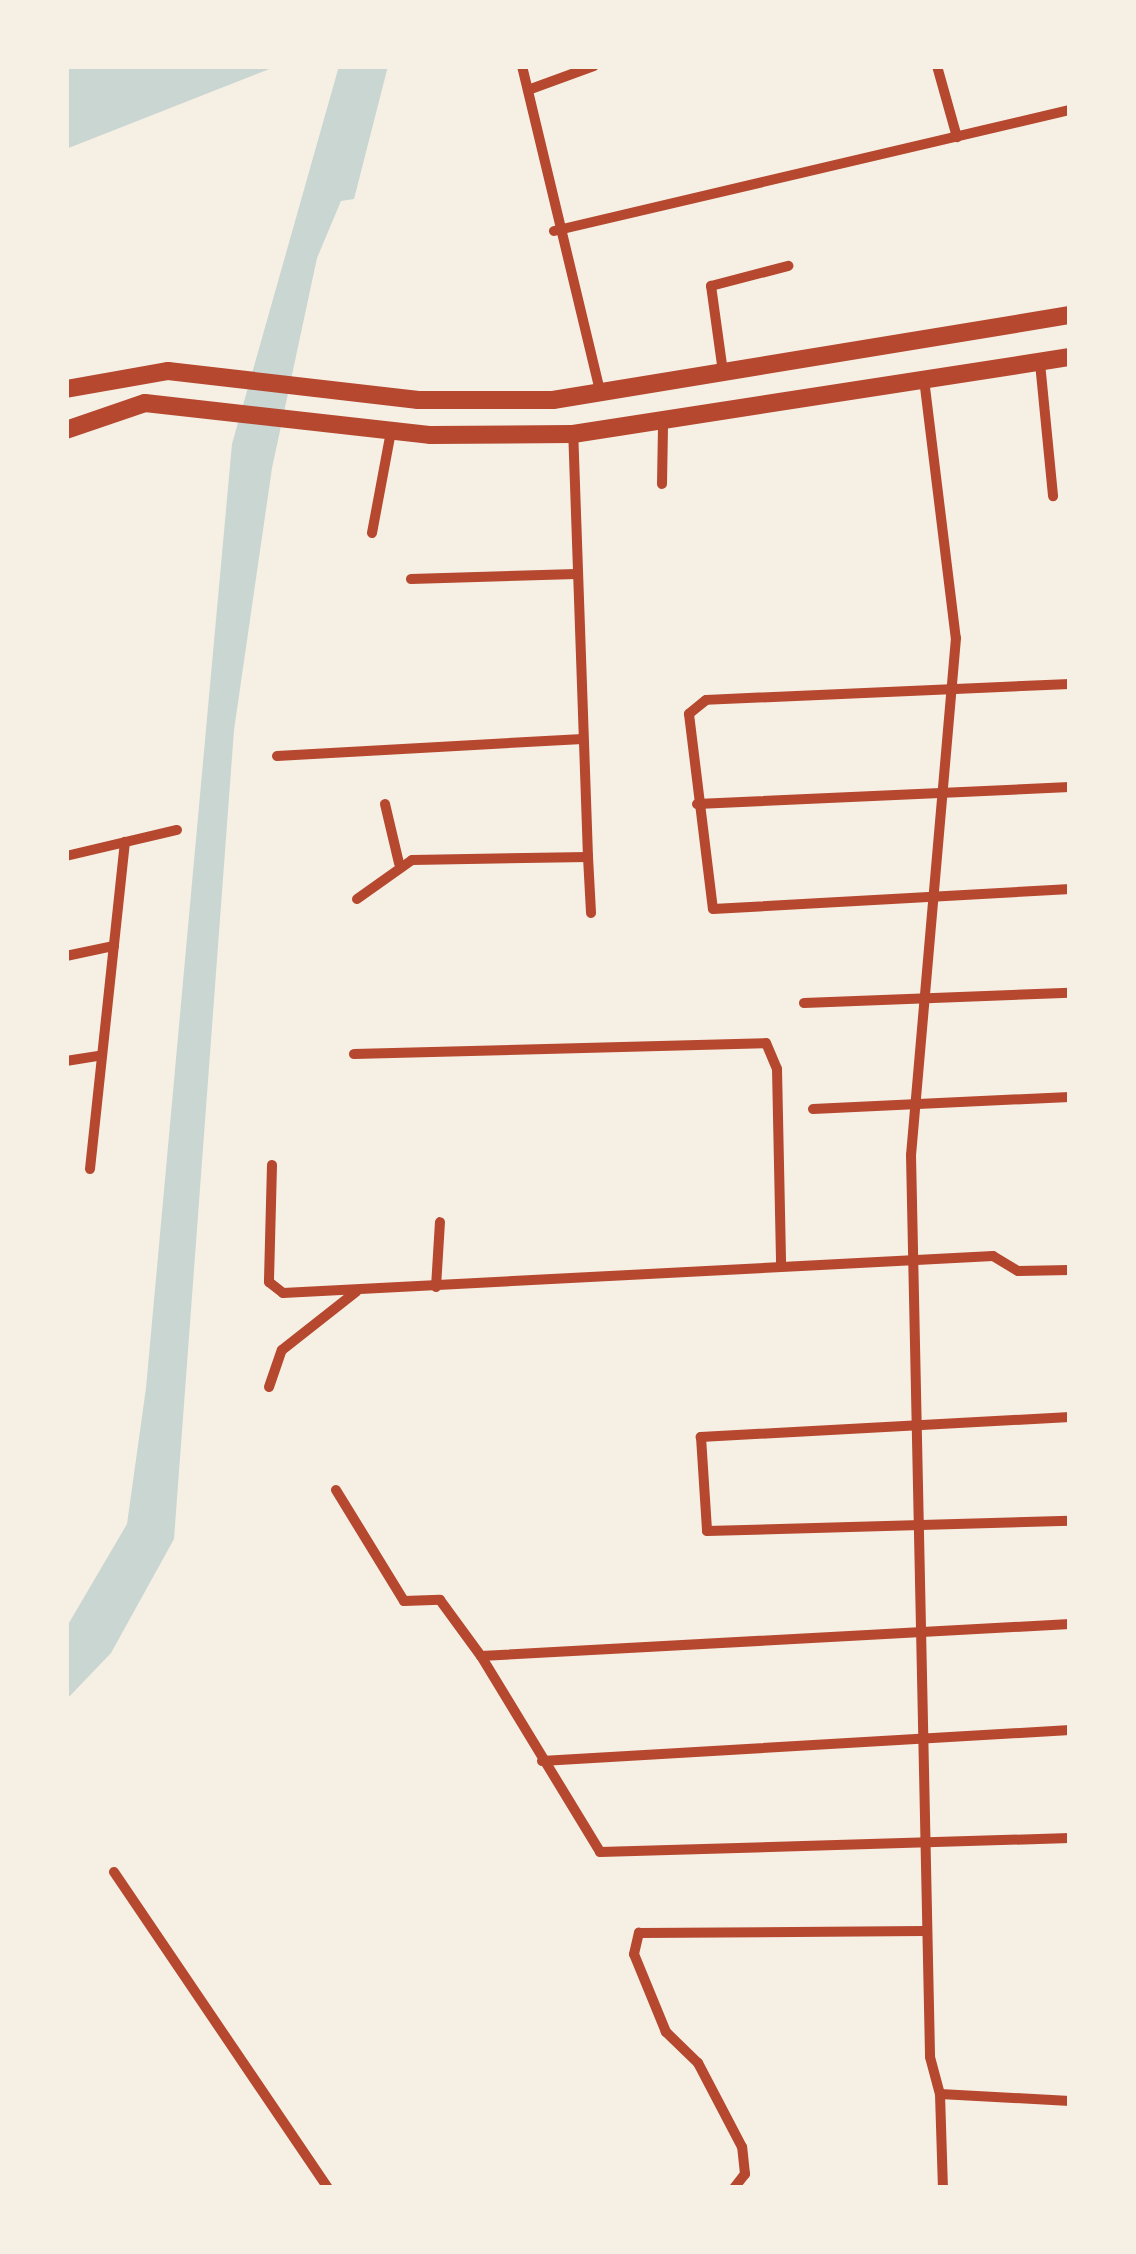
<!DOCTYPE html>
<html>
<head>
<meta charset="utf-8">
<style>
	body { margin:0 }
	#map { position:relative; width:1136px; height:2254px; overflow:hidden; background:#f6efe4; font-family:Montserrat,sans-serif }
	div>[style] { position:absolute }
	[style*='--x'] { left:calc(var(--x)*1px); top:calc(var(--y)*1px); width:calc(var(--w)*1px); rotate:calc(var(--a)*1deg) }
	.water>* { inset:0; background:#c9d6d2 }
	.minor>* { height:10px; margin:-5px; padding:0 5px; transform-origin:5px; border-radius:5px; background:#b5482f }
	.primary>* { height:18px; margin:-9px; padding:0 9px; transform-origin:9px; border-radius:9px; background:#b5482f }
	span { translate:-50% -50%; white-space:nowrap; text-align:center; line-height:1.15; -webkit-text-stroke:10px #f6efe4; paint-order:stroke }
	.frame { position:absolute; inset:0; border:69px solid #f6efe4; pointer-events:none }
</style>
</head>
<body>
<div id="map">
	<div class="water">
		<div style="clip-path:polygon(66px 66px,277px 66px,66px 149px)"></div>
		<div style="clip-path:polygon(339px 66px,388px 66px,354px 199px,341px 201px,317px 258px,272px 468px,234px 730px,174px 1539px,111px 1653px,66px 1700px,66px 1628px,127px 1524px,146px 1388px,232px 444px)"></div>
	</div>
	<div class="minor">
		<div style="--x:522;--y:66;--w:337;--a:76.5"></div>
		<div style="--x:937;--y:66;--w:74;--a:74.3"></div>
		<div style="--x:528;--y:90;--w:70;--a:-20"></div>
		<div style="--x:554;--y:231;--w:530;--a:-13.2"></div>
		<div style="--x:1040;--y:363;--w:134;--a:84.4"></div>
		<div style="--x:723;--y:372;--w:87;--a:-97.9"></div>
		<div style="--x:711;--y:286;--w:80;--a:-14.6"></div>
		<div style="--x:924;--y:379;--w:261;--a:83"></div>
		<div style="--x:956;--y:638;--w:519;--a:94.97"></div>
		<div style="--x:911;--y:1155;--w:902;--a:88.79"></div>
		<div style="--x:930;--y:2057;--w:38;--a:75"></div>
		<div style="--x:940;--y:2094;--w:130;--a:3.1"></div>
		<div style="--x:662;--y:484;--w:60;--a:-89"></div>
		<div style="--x:372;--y:533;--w:104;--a:-79.4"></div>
		<div style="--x:411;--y:579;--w:165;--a:-1.7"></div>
		<div style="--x:1070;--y:684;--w:364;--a:177.5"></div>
		<div style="--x:706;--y:700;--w:22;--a:141"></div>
		<div style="--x:689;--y:714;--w:196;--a:83"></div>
		<div style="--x:713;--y:909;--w:358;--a:-3.2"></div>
		<div style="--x:277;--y:756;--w:306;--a:-3.2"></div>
		<div style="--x:385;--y:804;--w:61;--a:76.7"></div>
		<div style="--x:697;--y:804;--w:373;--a:-2.6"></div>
		<div style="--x:66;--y:856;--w:114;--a:-13.2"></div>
		<div style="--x:588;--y:857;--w:56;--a:86.9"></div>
		<div style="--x:357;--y:899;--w:67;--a:-35.3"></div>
		<div style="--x:412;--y:860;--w:176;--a:-1"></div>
		<div style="--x:588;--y:857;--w:423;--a:-92"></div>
		<div style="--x:66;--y:956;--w:49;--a:-11.8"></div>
		<div style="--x:804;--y:1003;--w:266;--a:-2.2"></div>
		<div style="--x:354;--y:1054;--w:412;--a:-1.5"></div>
		<div style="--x:766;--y:1043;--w:28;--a:67"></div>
		<div style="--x:777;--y:1069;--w:197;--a:88.8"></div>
		<div style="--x:66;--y:1061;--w:36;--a:-9"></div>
		<div style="--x:813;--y:1109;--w:257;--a:-2.7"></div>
		<div style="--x:272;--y:1165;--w:117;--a:91.5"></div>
		<div style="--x:269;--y:1282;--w:18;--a:38"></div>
		<div style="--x:283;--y:1293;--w:711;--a:-2.98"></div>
		<div style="--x:993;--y:1256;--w:29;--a:31"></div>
		<div style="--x:1018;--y:1271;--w:52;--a:-1.1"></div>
		<div style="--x:90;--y:1169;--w:329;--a:-83.9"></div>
		<div style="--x:436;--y:1287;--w:65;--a:-86.5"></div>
		<div style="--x:269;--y:1387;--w:39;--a:-71"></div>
		<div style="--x:282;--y:1350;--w:95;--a:-38.2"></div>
		<div style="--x:1070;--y:1417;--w:370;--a:176.9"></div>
		<div style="--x:701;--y:1437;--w:94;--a:86.3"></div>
		<div style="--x:707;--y:1531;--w:363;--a:-1.6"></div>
		<div style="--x:336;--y:1490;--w:130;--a:58.5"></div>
		<div style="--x:404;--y:1601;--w:36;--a:-2"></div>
		<div style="--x:440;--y:1600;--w:69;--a:53.8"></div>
		<div style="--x:481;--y:1656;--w:590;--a:-3.11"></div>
		<div style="--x:481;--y:1656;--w:229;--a:58.7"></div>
		<div style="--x:600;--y:1852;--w:470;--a:-1.7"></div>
		<div style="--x:542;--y:1761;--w:529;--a:-3.36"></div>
		<div style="--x:114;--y:1872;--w:382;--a:55.9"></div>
		<div style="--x:940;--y:2094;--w:94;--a:88.2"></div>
		<div style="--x:734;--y:2188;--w:18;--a:-52"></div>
		<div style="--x:745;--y:2174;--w:27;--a:-96"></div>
		<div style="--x:742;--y:2147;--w:95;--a:-117.6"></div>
		<div style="--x:698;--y:2063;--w:45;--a:-135.9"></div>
		<div style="--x:666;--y:2032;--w:84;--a:-112.3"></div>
		<div style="--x:634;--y:1954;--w:22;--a:-77"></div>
		<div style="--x:639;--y:1933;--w:286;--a:-0.4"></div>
	</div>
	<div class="primary">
		<div style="--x:66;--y:389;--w:104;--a:-10"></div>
		<div style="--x:168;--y:371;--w:252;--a:6.6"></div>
		<div style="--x:418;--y:400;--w:135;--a:0"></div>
		<div style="--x:553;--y:400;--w:524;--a:-9.34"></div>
		<div style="--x:66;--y:430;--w:83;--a:-18.9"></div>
		<div style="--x:145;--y:403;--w:288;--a:6.4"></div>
		<div style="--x:431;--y:435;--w:142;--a:-0.4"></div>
		<div style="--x:573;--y:434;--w:503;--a:-8.81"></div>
	</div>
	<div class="frame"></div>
</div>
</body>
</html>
